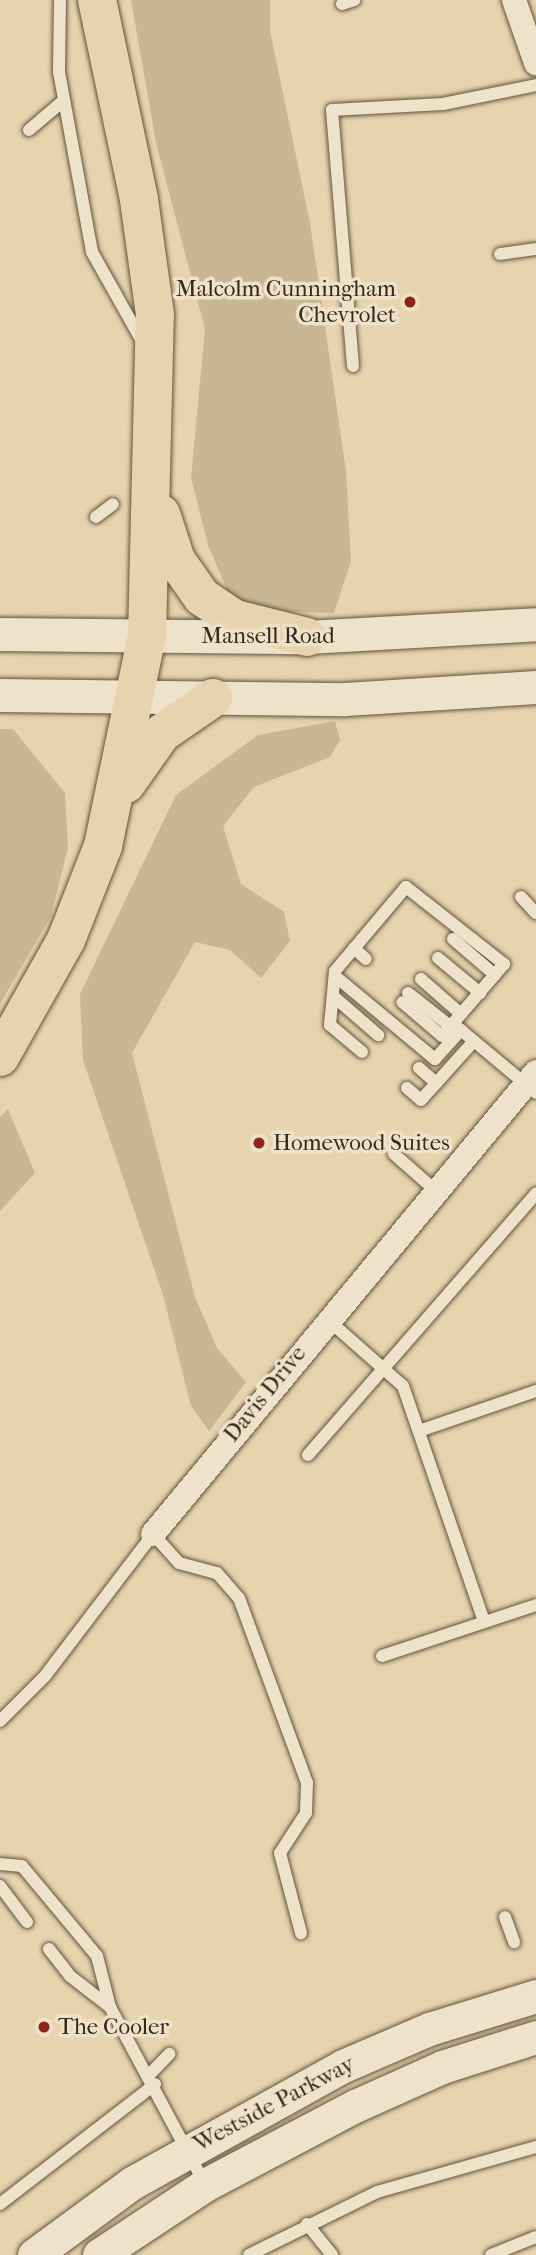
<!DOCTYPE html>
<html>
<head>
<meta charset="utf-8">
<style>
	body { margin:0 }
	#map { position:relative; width:536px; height:2255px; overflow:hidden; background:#e7d3ad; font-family:"IM FELL French Canon",serif }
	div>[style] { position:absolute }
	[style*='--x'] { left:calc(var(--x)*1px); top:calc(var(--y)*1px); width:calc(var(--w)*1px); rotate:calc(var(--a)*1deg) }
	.green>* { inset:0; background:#c9b694 }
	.roads { filter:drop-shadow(0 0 2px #63543f) drop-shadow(0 0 2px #63543f) }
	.service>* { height:12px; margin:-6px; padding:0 6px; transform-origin:6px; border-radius:6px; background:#efe2ca }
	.minor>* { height:24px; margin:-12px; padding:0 12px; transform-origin:12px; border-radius:12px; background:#efe2ca }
	.secondary>* { height:33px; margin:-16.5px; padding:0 16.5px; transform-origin:16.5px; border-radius:16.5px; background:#efe2ca }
	.motorway>* { height:38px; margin:-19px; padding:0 19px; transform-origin:19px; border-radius:19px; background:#e7d3ad }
	.dots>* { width:19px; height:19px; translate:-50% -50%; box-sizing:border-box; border:4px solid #efe2ca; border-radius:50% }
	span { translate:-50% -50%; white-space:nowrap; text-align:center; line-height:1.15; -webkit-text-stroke:7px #efe2ca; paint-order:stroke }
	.poi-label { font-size:23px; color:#37291a }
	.right { translate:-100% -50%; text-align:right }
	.left { translate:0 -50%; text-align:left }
	.street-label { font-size:23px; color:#37291a }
</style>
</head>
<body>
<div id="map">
	<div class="green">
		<div style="clip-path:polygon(131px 0,270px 0,270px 31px,310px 223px,346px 471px,351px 561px,334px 613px,251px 611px,229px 594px,208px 545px,191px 478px,205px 329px,156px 143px)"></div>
		<div style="clip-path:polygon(335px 721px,340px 740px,330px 757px,254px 787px,223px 826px,241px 884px,284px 912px,290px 941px,261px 978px,230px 950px,195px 942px,132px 1053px,195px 1297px,217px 1348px,246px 1382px,209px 1431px,191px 1406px,163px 1295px,83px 1060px,80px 994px,176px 795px,258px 735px)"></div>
		<div style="clip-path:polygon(0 729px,13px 729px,65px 793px,68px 848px,51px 916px,0 1004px)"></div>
		<div style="clip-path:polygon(8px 1109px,35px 1173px,0 1211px,0 1117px)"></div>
	</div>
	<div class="roads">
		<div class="service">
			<div style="--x:60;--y:0;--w:72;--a:90.8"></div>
			<div style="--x:59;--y:72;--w:183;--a:79.6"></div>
			<div style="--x:92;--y:252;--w:104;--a:60.7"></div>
			<div style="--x:342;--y:4;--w:13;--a:-18"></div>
			<div style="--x:29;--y:130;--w:43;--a:-40.3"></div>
			<div style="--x:500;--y:254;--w:36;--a:-8"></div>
			<div style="--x:353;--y:366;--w:257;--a:-94.7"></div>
			<div style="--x:332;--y:110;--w:111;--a:-3.1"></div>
			<div style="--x:443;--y:104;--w:95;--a:-11.5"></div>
			<div style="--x:96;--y:517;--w:21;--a:-37"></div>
			<div style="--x:521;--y:897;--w:22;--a:47"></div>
			<div style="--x:453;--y:939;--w:55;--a:40.6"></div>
			<div style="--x:354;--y:948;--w:16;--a:43"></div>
			<div style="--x:438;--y:958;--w:55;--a:39.8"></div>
			<div style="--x:335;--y:976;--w:130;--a:39.7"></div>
			<div style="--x:435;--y:1059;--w:39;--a:-48"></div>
			<div style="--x:421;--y:979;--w:53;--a:41.2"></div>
			<div style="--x:408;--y:993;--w:53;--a:38.2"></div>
			<div style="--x:333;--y:996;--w:60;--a:40.9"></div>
			<div style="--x:456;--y:1026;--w:104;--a:39.9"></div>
			<div style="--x:362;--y:1052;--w:42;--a:-139.8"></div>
			<div style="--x:330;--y:1025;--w:54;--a:-84.7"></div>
			<div style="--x:335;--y:971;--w:110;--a:-49.8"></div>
			<div style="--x:406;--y:887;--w:125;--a:38.2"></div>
			<div style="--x:504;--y:964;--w:95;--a:130.7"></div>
			<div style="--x:442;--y:1036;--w:52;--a:-139.6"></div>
			<div style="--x:419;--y:1068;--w:23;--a:41"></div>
			<div style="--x:407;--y:1088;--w:18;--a:41"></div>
			<div style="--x:421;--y:1100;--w:79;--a:-48.1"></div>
			<div style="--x:394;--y:1154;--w:56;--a:41.4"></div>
			<div style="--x:327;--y:1319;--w:101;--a:41.4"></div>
			<div style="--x:403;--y:1386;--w:249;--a:71"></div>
			<div style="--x:419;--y:1431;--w:124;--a:-18.9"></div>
			<div style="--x:308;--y:1455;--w:347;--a:-48.9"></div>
			<div style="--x:382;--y:1656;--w:162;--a:-18.3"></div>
			<div style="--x:0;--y:1721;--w:64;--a:-45"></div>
			<div style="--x:45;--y:1676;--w:178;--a:-52.7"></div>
			<div style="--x:153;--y:1534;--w:39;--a:48"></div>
			<div style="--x:179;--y:1563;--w:39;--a:15"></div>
			<div style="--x:217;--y:1573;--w:33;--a:49"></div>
			<div style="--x:239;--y:1598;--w:197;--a:69.8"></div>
			<div style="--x:307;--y:1783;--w:30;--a:92"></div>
			<div style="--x:306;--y:1813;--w:48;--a:123"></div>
			<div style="--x:280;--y:1853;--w:83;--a:75.3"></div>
			<div style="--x:0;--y:1864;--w:22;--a:5"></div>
			<div style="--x:22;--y:1866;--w:117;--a:50.2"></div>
			<div style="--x:97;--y:1956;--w:53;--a:75.7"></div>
			<div style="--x:110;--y:2007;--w:201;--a:61.8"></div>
			<div style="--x:0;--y:1886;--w:45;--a:53.1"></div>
			<div style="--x:505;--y:1917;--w:27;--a:70"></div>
			<div style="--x:49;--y:1949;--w:34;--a:52"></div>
			<div style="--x:70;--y:1976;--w:51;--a:37.8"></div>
			<div style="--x:150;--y:2074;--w:28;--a:-46"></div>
			<div style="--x:0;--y:2204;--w:196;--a:-37.7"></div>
			<div style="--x:307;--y:2224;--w:40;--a:51"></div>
			<div style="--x:249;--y:2255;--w:143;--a:-26.2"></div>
			<div style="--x:377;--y:2192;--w:165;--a:-15.8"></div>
			<div style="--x:491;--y:2255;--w:48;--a:-21.8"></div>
		</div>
		<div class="minor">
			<div style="--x:514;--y:0;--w:67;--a:70.8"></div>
			<div style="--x:153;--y:1534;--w:600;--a:-50.34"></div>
		</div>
		<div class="secondary">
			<div style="--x:0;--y:634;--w:307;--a:0.6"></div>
			<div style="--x:307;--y:637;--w:229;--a:-3.2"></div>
			<div style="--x:0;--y:695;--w:345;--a:0.7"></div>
			<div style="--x:345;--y:699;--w:191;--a:-3.6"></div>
			<div style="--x:34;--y:2255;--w:122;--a:-36.3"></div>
			<div style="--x:132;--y:2183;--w:241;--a:-29"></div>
			<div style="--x:343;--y:2066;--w:94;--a:-23.3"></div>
			<div style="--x:429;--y:2029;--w:112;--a:-17.1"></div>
			<div style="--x:99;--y:2255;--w:127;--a:-33.4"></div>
			<div style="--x:205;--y:2185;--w:170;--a:-27.8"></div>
			<div style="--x:355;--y:2106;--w:95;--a:-24.1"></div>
			<div style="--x:442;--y:2067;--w:99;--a:-17.7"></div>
		</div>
		<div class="motorway">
			<div style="--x:161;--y:514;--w:48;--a:71.9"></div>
			<div style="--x:176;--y:560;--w:45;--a:54.9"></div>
			<div style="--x:202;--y:597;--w:40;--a:34"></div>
			<div style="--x:235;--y:619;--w:74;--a:14"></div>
			<div style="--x:126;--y:784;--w:62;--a:-54.8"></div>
			<div style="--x:162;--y:733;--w:62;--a:-34.5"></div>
			<div style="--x:0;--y:1057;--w:134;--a:-60.6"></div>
			<div style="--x:66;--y:940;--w:101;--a:-68.5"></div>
			<div style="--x:103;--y:846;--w:215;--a:-78.2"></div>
			<div style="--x:147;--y:636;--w:321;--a:-88.6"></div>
			<div style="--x:155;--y:315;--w:117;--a:-97.9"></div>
			<div style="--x:139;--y:199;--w:203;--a:-101.9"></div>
		</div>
	</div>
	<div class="dots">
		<div style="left:410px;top:302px;background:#8f2418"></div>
		<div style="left:259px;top:1143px;background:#8f2418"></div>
		<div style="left:44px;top:2027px;background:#8f2418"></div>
	</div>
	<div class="poi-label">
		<span class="right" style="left:396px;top:302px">Malcolm Cunningham<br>Chevrolet</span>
		<span class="left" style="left:273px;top:1143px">Homewood Suites</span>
		<span class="left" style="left:58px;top:2027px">The Cooler</span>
	</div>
	<div class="street-label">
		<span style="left:268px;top:636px">Mansell Road</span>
		<span style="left:265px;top:1394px;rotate:-51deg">Davis Drive</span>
		<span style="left:274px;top:2104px;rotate:-28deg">Westside Parkway</span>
	</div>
</div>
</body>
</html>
